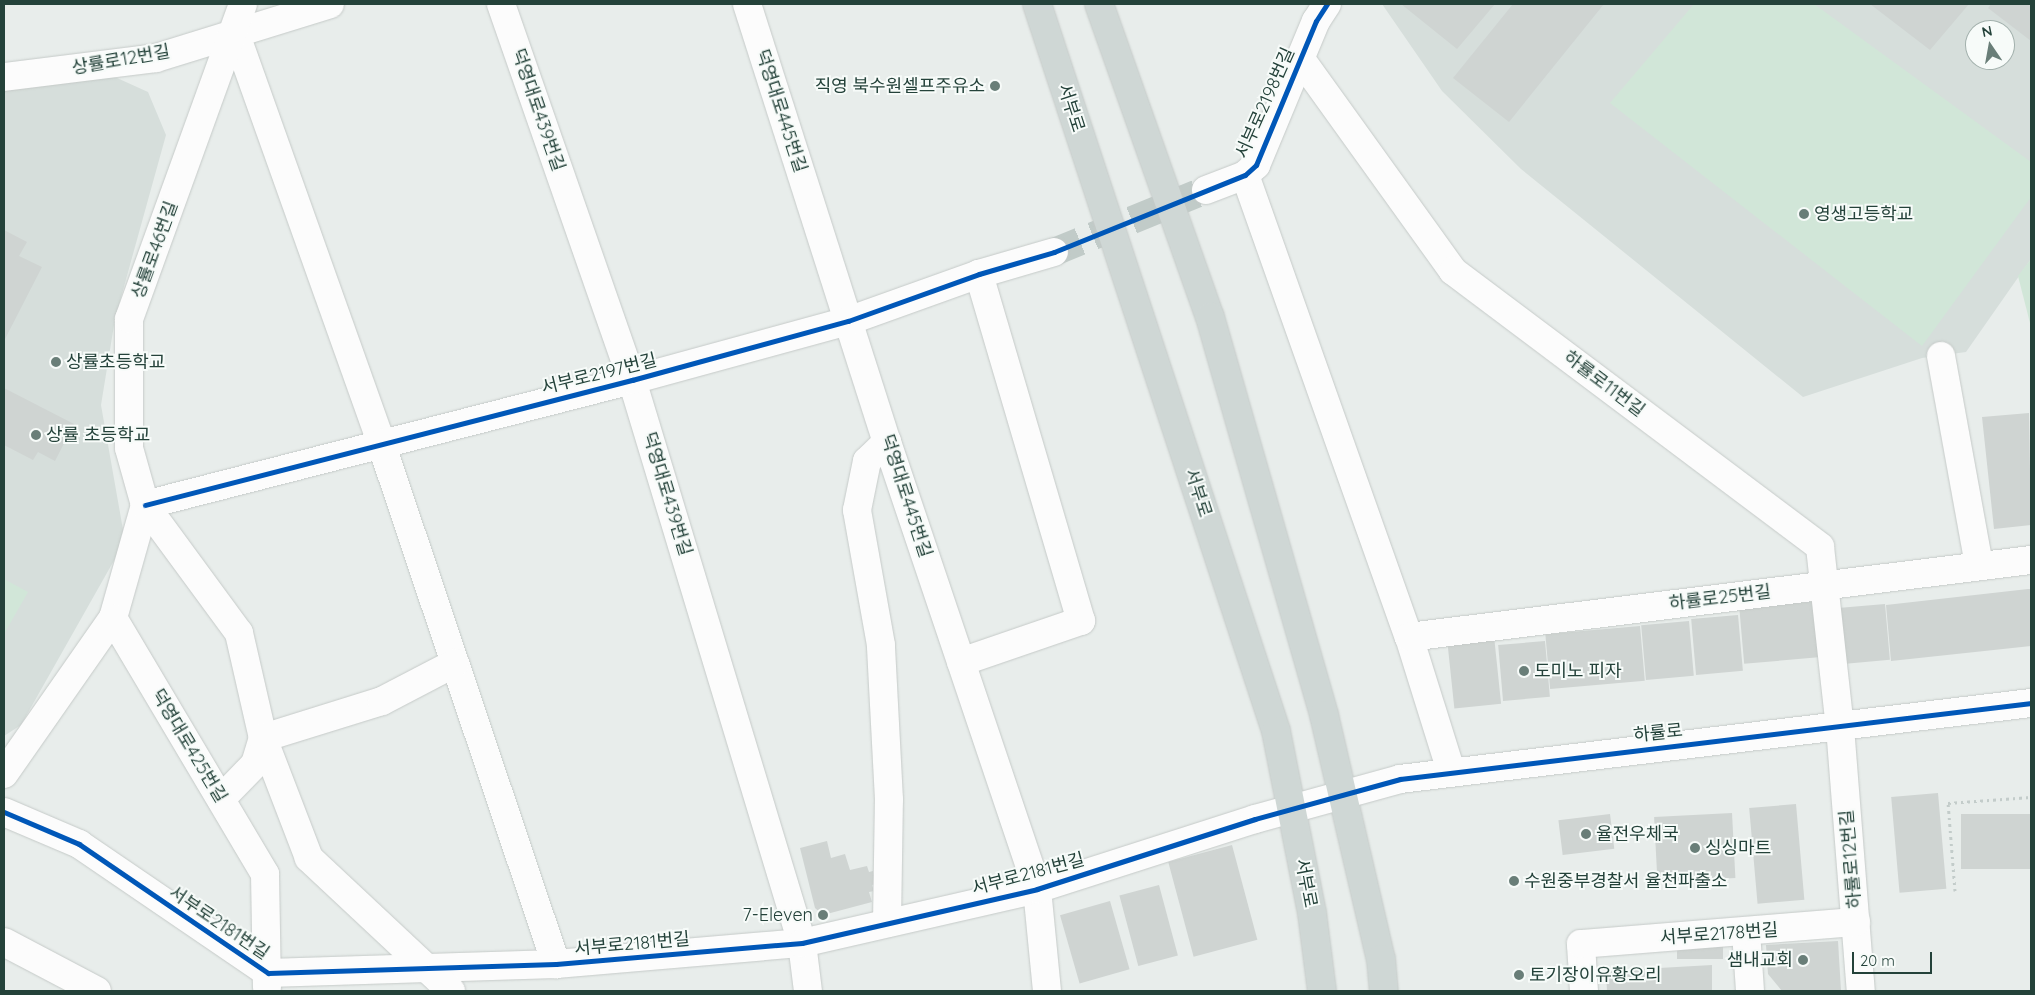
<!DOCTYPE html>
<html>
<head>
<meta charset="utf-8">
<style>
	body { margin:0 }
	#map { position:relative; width:2035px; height:995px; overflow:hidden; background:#e8edeb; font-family:Quicksand,"Noto Sans KR",sans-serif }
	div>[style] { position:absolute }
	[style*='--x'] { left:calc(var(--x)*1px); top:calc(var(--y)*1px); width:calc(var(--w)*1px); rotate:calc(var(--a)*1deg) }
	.built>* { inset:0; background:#d6dedb }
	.green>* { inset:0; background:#d1e6d8 }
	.building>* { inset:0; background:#cfd4d2; transform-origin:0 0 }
	.minor-tunnel>* { height:28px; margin-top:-14px; transform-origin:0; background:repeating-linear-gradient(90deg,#c1cbc8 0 28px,transparent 0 42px) }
	.path>* { height:3px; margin-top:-1.5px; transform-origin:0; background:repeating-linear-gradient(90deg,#c3ccca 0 2.5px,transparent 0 6.5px) }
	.roads { filter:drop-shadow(0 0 1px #c5cac8) drop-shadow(0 0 1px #c5cac8) }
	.minor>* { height:28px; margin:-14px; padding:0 14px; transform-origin:14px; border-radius:14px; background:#fcfcfc }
	.major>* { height:28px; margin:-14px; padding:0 14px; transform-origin:14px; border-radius:14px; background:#cfd7d5 }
	.cycleway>* { height:5px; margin:-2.5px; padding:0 2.5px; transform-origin:2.5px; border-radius:2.5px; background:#0057b8 }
	.dots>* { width:14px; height:14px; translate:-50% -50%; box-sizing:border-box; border:2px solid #f7fbf9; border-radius:50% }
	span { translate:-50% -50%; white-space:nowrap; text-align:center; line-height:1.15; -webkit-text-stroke:4px #f7fbf9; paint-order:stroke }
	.street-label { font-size:18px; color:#24423a }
	.poi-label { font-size:18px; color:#24423a }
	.right { translate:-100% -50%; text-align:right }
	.left { translate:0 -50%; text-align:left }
	.frame { position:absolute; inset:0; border:5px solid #24423a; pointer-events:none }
	.north { position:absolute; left:1965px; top:20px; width:50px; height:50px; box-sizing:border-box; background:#f7fbf9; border:1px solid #a3b1ad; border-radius:50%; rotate:348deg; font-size:14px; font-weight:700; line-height:20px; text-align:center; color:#24423a }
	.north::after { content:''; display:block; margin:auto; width:18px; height:22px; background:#697e78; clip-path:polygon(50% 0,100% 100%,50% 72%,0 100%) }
	.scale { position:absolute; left:1852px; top:952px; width:80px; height:22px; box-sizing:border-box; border:2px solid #24423a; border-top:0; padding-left:6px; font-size:15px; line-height:18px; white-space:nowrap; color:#24423a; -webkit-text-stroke:4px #f7fbf9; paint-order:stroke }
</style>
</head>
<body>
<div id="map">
	<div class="built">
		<div style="clip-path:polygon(evenodd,1382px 4px,2031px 4px,2031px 259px,1966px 352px,1922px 358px,1803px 397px,1521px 169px,1442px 91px,1382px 4px,1975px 30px,2005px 30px,2005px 60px,1975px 60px,1975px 30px)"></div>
		<div style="clip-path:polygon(106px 73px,148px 92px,166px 135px,115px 319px,101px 405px,125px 541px,21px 725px,4px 736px,4px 87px)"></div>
	</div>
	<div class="green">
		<div style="clip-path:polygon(1694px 4px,1814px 4px,2031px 162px,2031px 197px,1922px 346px,1610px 103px)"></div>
		<div style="clip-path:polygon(2031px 259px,2031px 327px,2018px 276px)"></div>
		<div style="clip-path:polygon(4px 579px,28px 592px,4px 634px)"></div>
	</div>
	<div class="building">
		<div style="clip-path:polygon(1401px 4px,1495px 4px,1457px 49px)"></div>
		<div style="clip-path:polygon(1513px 4px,1604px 4px,1509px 122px,1453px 78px)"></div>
		<div style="clip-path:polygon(1870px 4px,1969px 4px,1930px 50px)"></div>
		<div style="clip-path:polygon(1991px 4px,2031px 4px,2031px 41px,1988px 8px)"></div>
		<div style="clip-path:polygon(4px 230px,27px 242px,19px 256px,42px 267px,4px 341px)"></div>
		<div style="clip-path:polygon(4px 388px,74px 424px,55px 461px,38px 452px,33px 460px,4px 445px)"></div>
		<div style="clip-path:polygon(2029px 413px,2031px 525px,1994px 529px,1982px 417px)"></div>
		<div style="clip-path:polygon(2028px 589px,2031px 589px,2031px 646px,1891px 661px,1886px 605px)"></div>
		<div style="left:1819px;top:601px;width:56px;height:80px;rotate:85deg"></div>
		<div style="left:1885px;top:604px;width:56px;height:47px;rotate:85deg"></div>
		<div style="left:1738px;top:615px;width:56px;height:47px;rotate:85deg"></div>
		<div style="left:1689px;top:621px;width:55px;height:48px;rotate:85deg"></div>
		<div style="left:1640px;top:626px;width:55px;height:95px;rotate:85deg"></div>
		<div style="left:1494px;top:636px;width:68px;height:47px;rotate:84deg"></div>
		<div style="left:1545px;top:641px;width:56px;height:47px;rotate:85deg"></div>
		<div style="left:1938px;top:793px;width:96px;height:47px;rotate:85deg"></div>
		<div style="left:1796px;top:804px;width:96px;height:47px;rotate:85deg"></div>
		<div style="left:1732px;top:813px;width:65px;height:78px;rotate:87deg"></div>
		<div style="left:1610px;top:814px;width:35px;height:52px;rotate:83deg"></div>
		<div style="left:2031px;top:814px;width:55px;height:70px;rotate:90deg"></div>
		<div style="clip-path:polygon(827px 841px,831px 858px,845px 854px,850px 870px,867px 866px,869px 872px,873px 871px,876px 884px,872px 885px,874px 891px,869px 892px,872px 902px,823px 915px,815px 908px,800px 848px)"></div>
		<div style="left:1232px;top:845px;width:98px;height:66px;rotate:75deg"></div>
		<div style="left:1159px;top:885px;width:73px;height:41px;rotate:75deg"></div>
		<div style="left:1110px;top:901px;width:71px;height:52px;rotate:74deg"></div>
		<div style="left:1723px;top:937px;width:22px;height:46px;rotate:90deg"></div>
		<div style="clip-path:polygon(1838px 941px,1841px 991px,1782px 991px,1768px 974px,1766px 945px)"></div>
		<div style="clip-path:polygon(1712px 965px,1712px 991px,1607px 991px,1606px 971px)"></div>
	</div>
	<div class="minor-tunnel">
		<div style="--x:1054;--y:252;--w:164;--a:-22.2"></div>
	</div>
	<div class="path">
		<div style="--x:1955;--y:891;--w:88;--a:-94.5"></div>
		<div style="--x:1948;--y:803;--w:83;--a:-4.1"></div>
	</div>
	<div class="roads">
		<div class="minor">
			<div style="--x:501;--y:4;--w:398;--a:70.8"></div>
			<div style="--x:632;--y:380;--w:588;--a:73.2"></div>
			<div style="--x:802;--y:943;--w:48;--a:82.9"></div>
			<div style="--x:747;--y:4;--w:460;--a:72.3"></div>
			<div style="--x:887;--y:442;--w:471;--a:71.4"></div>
			<div style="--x:1037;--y:889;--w:102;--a:84.4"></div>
			<div style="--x:235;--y:32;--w:436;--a:70.4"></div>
			<div style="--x:381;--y:443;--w:550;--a:71.43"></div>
			<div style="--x:1300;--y:58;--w:262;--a:54.3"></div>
			<div style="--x:1453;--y:271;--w:459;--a:36.9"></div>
			<div style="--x:1820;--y:547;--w:181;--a:83.7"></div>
			<div style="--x:1840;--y:727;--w:265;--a:85.5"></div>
			<div style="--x:4;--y:77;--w:153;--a:-7.1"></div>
			<div style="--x:156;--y:58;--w:182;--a:-17.2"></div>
			<div style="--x:1245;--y:175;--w:490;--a:70.5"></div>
			<div style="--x:1409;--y:637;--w:140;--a:72.6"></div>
			<div style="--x:1206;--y:190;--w:42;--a:-21"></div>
			<div style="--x:1245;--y:175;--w:15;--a:-42"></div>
			<div style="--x:1256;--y:165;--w:156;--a:-67.4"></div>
			<div style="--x:1316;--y:21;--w:20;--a:-57"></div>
			<div style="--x:1941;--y:356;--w:213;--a:79.7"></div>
			<div style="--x:145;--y:505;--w:503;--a:-14.4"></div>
			<div style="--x:632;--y:380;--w:224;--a:-15.3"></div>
			<div style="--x:848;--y:321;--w:139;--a:-19.7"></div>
			<div style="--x:979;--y:274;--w:78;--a:-16.3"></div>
			<div style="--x:145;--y:505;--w:117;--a:105.8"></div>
			<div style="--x:113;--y:618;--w:298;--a:59.3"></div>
			<div style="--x:265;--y:874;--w:113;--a:89"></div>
			<div style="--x:1409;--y:637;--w:627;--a:-7.06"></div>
			<div style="--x:961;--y:662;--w:127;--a:-18.9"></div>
			<div style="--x:1081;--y:621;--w:362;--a:-106.4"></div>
			<div style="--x:4;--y:774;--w:190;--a:-55.1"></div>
			<div style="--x:221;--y:799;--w:49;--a:-45.8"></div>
			<div style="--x:255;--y:764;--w:27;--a:-73"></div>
			<div style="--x:263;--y:738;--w:108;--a:-102.9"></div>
			<div style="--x:239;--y:633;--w:159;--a:-126.3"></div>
			<div style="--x:145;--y:505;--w:59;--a:-105.7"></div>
			<div style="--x:129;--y:448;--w:129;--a:-90"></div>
			<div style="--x:129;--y:319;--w:335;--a:-70.1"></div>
			<div style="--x:4;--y:812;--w:82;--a:23.1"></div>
			<div style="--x:79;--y:844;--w:229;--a:34.3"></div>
			<div style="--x:268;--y:973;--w:288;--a:-1.8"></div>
			<div style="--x:556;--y:964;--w:247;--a:-4.9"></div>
			<div style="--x:802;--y:943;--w:241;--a:-12.9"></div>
			<div style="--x:1037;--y:889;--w:229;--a:-17.8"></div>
			<div style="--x:1255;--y:819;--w:150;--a:-15.4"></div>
			<div style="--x:1400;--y:779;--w:636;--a:-6.87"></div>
			<div style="--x:887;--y:923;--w:123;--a:-89.1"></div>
			<div style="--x:889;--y:800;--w:155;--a:-93"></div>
			<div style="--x:881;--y:645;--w:137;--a:-100.1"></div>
			<div style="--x:857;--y:510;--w:50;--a:-78.5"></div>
			<div style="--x:867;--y:461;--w:28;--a:-44"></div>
			<div style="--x:1746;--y:932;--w:59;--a:86.1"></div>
			<div style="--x:4;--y:942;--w:105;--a:27.8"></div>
			<div style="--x:451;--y:991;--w:195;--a:-136.9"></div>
			<div style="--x:309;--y:858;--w:129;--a:-111"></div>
			<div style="--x:263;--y:738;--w:125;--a:-17.3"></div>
			<div style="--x:382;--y:701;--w:82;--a:-27.5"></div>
			<div style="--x:1584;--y:991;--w:47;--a:-93.7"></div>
			<div style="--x:1581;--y:944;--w:276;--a:-4.6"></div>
		</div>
		<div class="major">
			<div style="--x:1037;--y:4;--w:765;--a:71.8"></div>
			<div style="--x:1276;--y:731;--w:186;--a:78.8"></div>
			<div style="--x:1312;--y:913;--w:79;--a:82.7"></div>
			<div style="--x:1099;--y:4;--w:332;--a:70.5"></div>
			<div style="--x:1210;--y:317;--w:414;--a:74"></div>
			<div style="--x:1324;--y:715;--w:251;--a:76.9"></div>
			<div style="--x:1381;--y:959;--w:32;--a:85"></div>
		</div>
	</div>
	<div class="cycleway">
		<div style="--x:145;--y:505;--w:503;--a:-14.4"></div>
		<div style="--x:632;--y:380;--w:224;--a:-15.3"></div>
		<div style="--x:848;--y:321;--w:139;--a:-19.7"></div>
		<div style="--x:979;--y:274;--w:78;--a:-16.3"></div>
		<div style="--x:1054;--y:252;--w:206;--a:-22"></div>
		<div style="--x:1245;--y:175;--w:15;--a:-42"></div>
		<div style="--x:1256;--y:165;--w:156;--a:-67.4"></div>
		<div style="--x:1316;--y:21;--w:20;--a:-57"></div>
		<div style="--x:4;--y:812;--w:82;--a:23.1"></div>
		<div style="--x:79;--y:844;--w:229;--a:34.3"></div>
		<div style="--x:268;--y:973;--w:288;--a:-1.8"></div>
		<div style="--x:556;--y:964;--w:247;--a:-4.9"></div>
		<div style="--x:802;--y:943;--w:241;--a:-12.9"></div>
		<div style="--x:1037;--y:889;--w:229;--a:-17.8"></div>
		<div style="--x:1255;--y:819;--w:150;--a:-15.4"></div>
		<div style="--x:1400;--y:779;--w:636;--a:-6.87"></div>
	</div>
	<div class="dots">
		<div style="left:995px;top:86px;background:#697e78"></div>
		<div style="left:1804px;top:214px;background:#697e78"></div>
		<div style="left:56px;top:362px;background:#697e78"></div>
		<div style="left:36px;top:435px;background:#697e78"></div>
		<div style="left:1524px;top:671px;background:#697e78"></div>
		<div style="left:1586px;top:834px;background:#697e78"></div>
		<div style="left:1695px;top:848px;background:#697e78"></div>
		<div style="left:1514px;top:881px;background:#697e78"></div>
		<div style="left:823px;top:915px;background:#697e78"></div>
		<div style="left:1803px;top:960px;background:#697e78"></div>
		<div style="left:1519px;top:975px;background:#697e78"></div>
	</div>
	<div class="street-label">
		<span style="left:121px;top:60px;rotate:-10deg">상률로12번길</span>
		<span style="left:1265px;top:103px;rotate:-66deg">서부로2198번길</span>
		<span style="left:1071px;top:108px;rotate:72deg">서부로</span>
		<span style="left:538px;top:110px;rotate:71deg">덕영대로439번길</span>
		<span style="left:781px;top:111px;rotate:72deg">덕영대로445번길</span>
		<span style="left:155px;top:250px;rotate:-70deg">상률로46번길</span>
		<span style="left:599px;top:374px;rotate:-14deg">서부로2197번길</span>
		<span style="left:1604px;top:384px;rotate:37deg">하률로11번길</span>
		<span style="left:1198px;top:493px;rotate:72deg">서부로</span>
		<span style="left:667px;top:494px;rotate:73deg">덕영대로439번길</span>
		<span style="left:906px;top:496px;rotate:72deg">덕영대로445번길</span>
		<span style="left:1720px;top:598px;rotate:-7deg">하률로25번길</span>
		<span style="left:1658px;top:733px;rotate:-6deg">하률로</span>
		<span style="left:189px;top:746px;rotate:59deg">덕영대로425번길</span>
		<span style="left:1851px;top:859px;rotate:-95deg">하률로12번길</span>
		<span style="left:1028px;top:874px;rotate:-15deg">서부로2181번길</span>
		<span style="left:1306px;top:883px;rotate:79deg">서부로</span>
		<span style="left:219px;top:923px;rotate:34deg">서부로2181번길</span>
		<span style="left:1719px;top:934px;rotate:-4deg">서부로2178번길</span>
		<span style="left:632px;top:944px;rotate:-5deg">서부로2181번길</span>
	</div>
	<div class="poi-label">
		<span class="right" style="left:985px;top:86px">직영 북수원셀프주유소</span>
		<span class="left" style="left:1814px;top:214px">영생고등학교</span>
		<span class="left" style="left:66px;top:362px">상률초등학교</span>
		<span class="left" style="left:46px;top:435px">상률 초등학교</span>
		<span class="left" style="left:1534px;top:671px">도미노 피자</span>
		<span class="left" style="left:1596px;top:834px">율전우체국</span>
		<span class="left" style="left:1705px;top:848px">싱싱마트</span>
		<span class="left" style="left:1524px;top:881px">수원중부경찰서 율천파출소</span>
		<span class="right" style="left:813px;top:915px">7-Eleven</span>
		<span class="right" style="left:1793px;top:960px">샘내교회</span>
		<span class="left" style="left:1529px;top:975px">토기장이유황오리</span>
	</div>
	<div class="frame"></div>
	<div class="north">N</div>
	<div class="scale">20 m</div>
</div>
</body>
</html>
